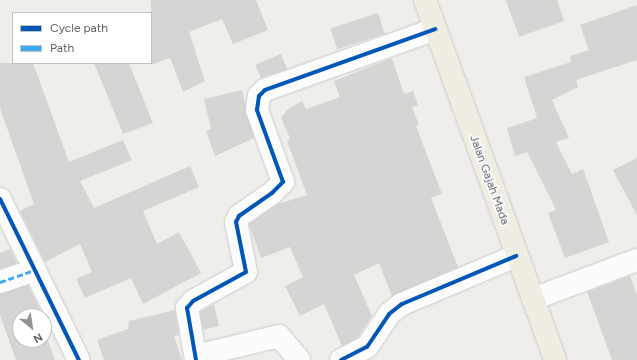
<!DOCTYPE html>
<html>
<head>
<meta charset="utf-8">
<style>
	body { margin:0 }
	#map { position:relative; width:637px; height:360px; overflow:hidden; background:#efeeea; font-family:Figtree,sans-serif }
	div>[style] { position:absolute }
	[style*='--x'] { left:calc(var(--x)*1px); top:calc(var(--y)*1px); width:calc(var(--w)*1px); rotate:calc(var(--a)*1deg) }
	.building>* { inset:0; background:#d6d5d3; transform-origin:0 0 }
	.roads { filter:drop-shadow(0 0 1px #cbcccc) drop-shadow(0 0 1px #cbcccc) }
	.minor>* { height:22px; margin:-11px; padding:0 11px; transform-origin:11px; border-radius:11px; background:#fdfcfc }
	.highway>* { height:22px; margin:-11px; padding:0 11px; transform-origin:11px; border-radius:11px; background:#f0ede3 }
	.quiet>* { height:3px; margin-top:-1.5px; transform-origin:0; background:repeating-linear-gradient(90deg,#3fa9f5 0 6px,transparent 0 9px) }
	.cycleway>* { height:4px; margin:-2px; padding:0 2px; transform-origin:2px; border-radius:2px; background:#0057b8 }
	span { translate:-50% -50%; white-space:nowrap; text-align:center; line-height:1.15; -webkit-text-stroke:3px #fff; paint-order:stroke }
	.street-label { font-size:12px; color:#5f6368 }
	.legend { position:absolute; left:12px; top:12px; width:140px; height:52px; box-sizing:border-box; background:#fff; border:1px solid #bfc1c3; margin:0; padding:5px 7px; list-style:none; font-size:12px; color:#5f6368 }
	.legend li { display:flex; align-items:center; gap:8px; height:20px }
	.legend b { width:20px; border:1px solid #bfc1c3 }
	.north { position:absolute; left:12px; top:308px; width:40px; height:40px; box-sizing:border-box; background:#fff; border:1px solid #bfc1c3; border-radius:50%; rotate:150deg; font-size:11px; font-weight:700; line-height:16px; text-align:center; color:#5f6368 }
	.north::after { content:''; display:block; margin:auto; width:14px; height:18px; background:#919496; clip-path:polygon(50% 0,100% 100%,50% 72%,0 100%) }
</style>
</head>
<body>
<div id="map">
	<div class="building">
		<div style="clip-path:polygon(151px 0,256px 0,268px 30px,233px 44px,222px 19px,189px 32px,205px 81px,183px 92px,170px 58px,151px 65px)"></div>
		<div style="clip-path:polygon(506px 0,557px 0,564px 21px,519px 37px)"></div>
		<div style="clip-path:polygon(637px 5px,637px 60px,576px 80px,578px 87px,552px 100px,569px 138px,556px 142px,572px 174px,583px 169px,609px 242px,565px 258px,548px 213px,556px 210px,527px 152px,515px 156px,507px 128px,537px 118px,524px 77px,571px 62px,570px 56px,589px 50px,580px 25px)"></div>
		<div style="left:378px;top:13px;width:22px;height:50px;rotate:72deg"></div>
		<div style="clip-path:polygon(281px 54px,287px 69px,261px 78px,255px 65px)"></div>
		<div style="clip-path:polygon(392px 58px,404px 94px,413px 91px,418px 105px,412px 107px,419px 125px,416px 126px,442px 194px,431px 198px,458px 267px,392px 296px,379px 263px,354px 275px,372px 316px,358px 337px,342px 346px,324px 304px,300px 316px,285px 286px,303px 277px,290px 247px,261px 258px,249px 224px,278px 204px,307px 195px,287px 141px,290px 138px,281px 118px,287px 110px,302px 101px,306px 109px,340px 97px,334px 81px)"></div>
		<div style="clip-path:polygon(0 63px,33px 63px,69px 162px,123px 140px,132px 160px,80px 181px,94px 208px,190px 166px,199px 187px,143px 211px,157px 244px,179px 232px,201px 273px,143px 304px,131px 278px,85px 298px,76px 279px,92px 272px,80px 244px,45px 262px,20px 211px,34px 204px,0 108px)"></div>
		<div style="clip-path:polygon(94px 63px,129px 63px,153px 123px,123px 134px)"></div>
		<div style="clip-path:polygon(242px 90px,254px 138px,215px 156px,206px 131px,211px 129px,204px 99px)"></div>
		<div style="clip-path:polygon(637px 158px,637px 216px,613px 170px)"></div>
		<div style="clip-path:polygon(10px 249px,17px 263px,0 269px,0 253px)"></div>
		<div style="clip-path:polygon(630px 276px,637px 295px,637px 360px,612px 360px,587px 292px)"></div>
		<div style="clip-path:polygon(28px 285px,43px 316px,20px 316px,20px 340px,44px 340px,44px 330px,55px 360px,16px 360px,0 315px,0 294px)"></div>
		<div style="clip-path:polygon(214px 304px,219px 326px,203px 330px,200px 312px)"></div>
		<div style="clip-path:polygon(175px 310px,179px 335px,174px 336px,182px 360px,104px 360px,97px 340px,128px 329px,129px 321px)"></div>
	</div>
	<div class="roads">
		<div class="minor">
			<div style="--x:0;--y:199;--w:179;--a:63.9"></div>
			<div style="--x:0;--y:282;--w:37;--a:-19"></div>
			<div style="--x:533;--y:299;--w:111;--a:-20.6"></div>
			<div style="--x:196;--y:356;--w:85;--a:-13.5"></div>
			<div style="--x:279;--y:336;--w:31;--a:50"></div>
			<div style="--x:196;--y:360;--w:53;--a:-99.8"></div>
			<div style="--x:187;--y:308;--w:9;--a:-49"></div>
			<div style="--x:193;--y:301;--w:60;--a:-28.7"></div>
			<div style="--x:246;--y:272;--w:51;--a:-101.3"></div>
			<div style="--x:236;--y:222;--w:7;--a:-63"></div>
			<div style="--x:239;--y:216;--w:40;--a:-34.9"></div>
			<div style="--x:272;--y:193;--w:16;--a:-45"></div>
			<div style="--x:283;--y:182;--w:77;--a:-109.9"></div>
			<div style="--x:257;--y:110;--w:14;--a:-82"></div>
			<div style="--x:259;--y:96;--w:8;--a:-45"></div>
			<div style="--x:265;--y:90;--w:181;--a:-19.7"></div>
			<div style="--x:341;--y:360;--w:29;--a:-27"></div>
			<div style="--x:367;--y:347;--w:40;--a:-56"></div>
			<div style="--x:389;--y:314;--w:16;--a:-38"></div>
			<div style="--x:402;--y:304;--w:124;--a:-22.8"></div>
		</div>
		<div class="highway">
			<div style="--x:425;--y:0;--w:383;--a:70.1"></div>
		</div>
	</div>
	<div class="quiet">
		<div style="--x:0;--y:282;--w:37;--a:-19"></div>
	</div>
	<div class="cycleway">
		<div style="--x:0;--y:199;--w:179;--a:63.9"></div>
		<div style="--x:196;--y:360;--w:53;--a:-99.8"></div>
		<div style="--x:187;--y:308;--w:9;--a:-49"></div>
		<div style="--x:193;--y:301;--w:60;--a:-28.7"></div>
		<div style="--x:246;--y:272;--w:51;--a:-101.3"></div>
		<div style="--x:236;--y:222;--w:7;--a:-63"></div>
		<div style="--x:239;--y:216;--w:40;--a:-34.9"></div>
		<div style="--x:272;--y:193;--w:16;--a:-45"></div>
		<div style="--x:283;--y:182;--w:77;--a:-109.9"></div>
		<div style="--x:257;--y:110;--w:14;--a:-82"></div>
		<div style="--x:259;--y:96;--w:8;--a:-45"></div>
		<div style="--x:265;--y:90;--w:181;--a:-19.7"></div>
		<div style="--x:341;--y:360;--w:29;--a:-27"></div>
		<div style="--x:367;--y:347;--w:40;--a:-56"></div>
		<div style="--x:389;--y:314;--w:16;--a:-38"></div>
		<div style="--x:402;--y:304;--w:124;--a:-22.8"></div>
	</div>
	<div class="street-label">
		<span style="left:489px;top:180px;rotate:70deg">Jalan Gajah Mada</span>
	</div>
	<ul class="legend">
	<li><b style="height:5px;background:#0057b8"></b>Cycle path</li>
	<li><b style="height:5px;background:#3fa9f5"></b>Path</li>
	</ul>
	<div class="north">N</div>
</div>
</body>
</html>
